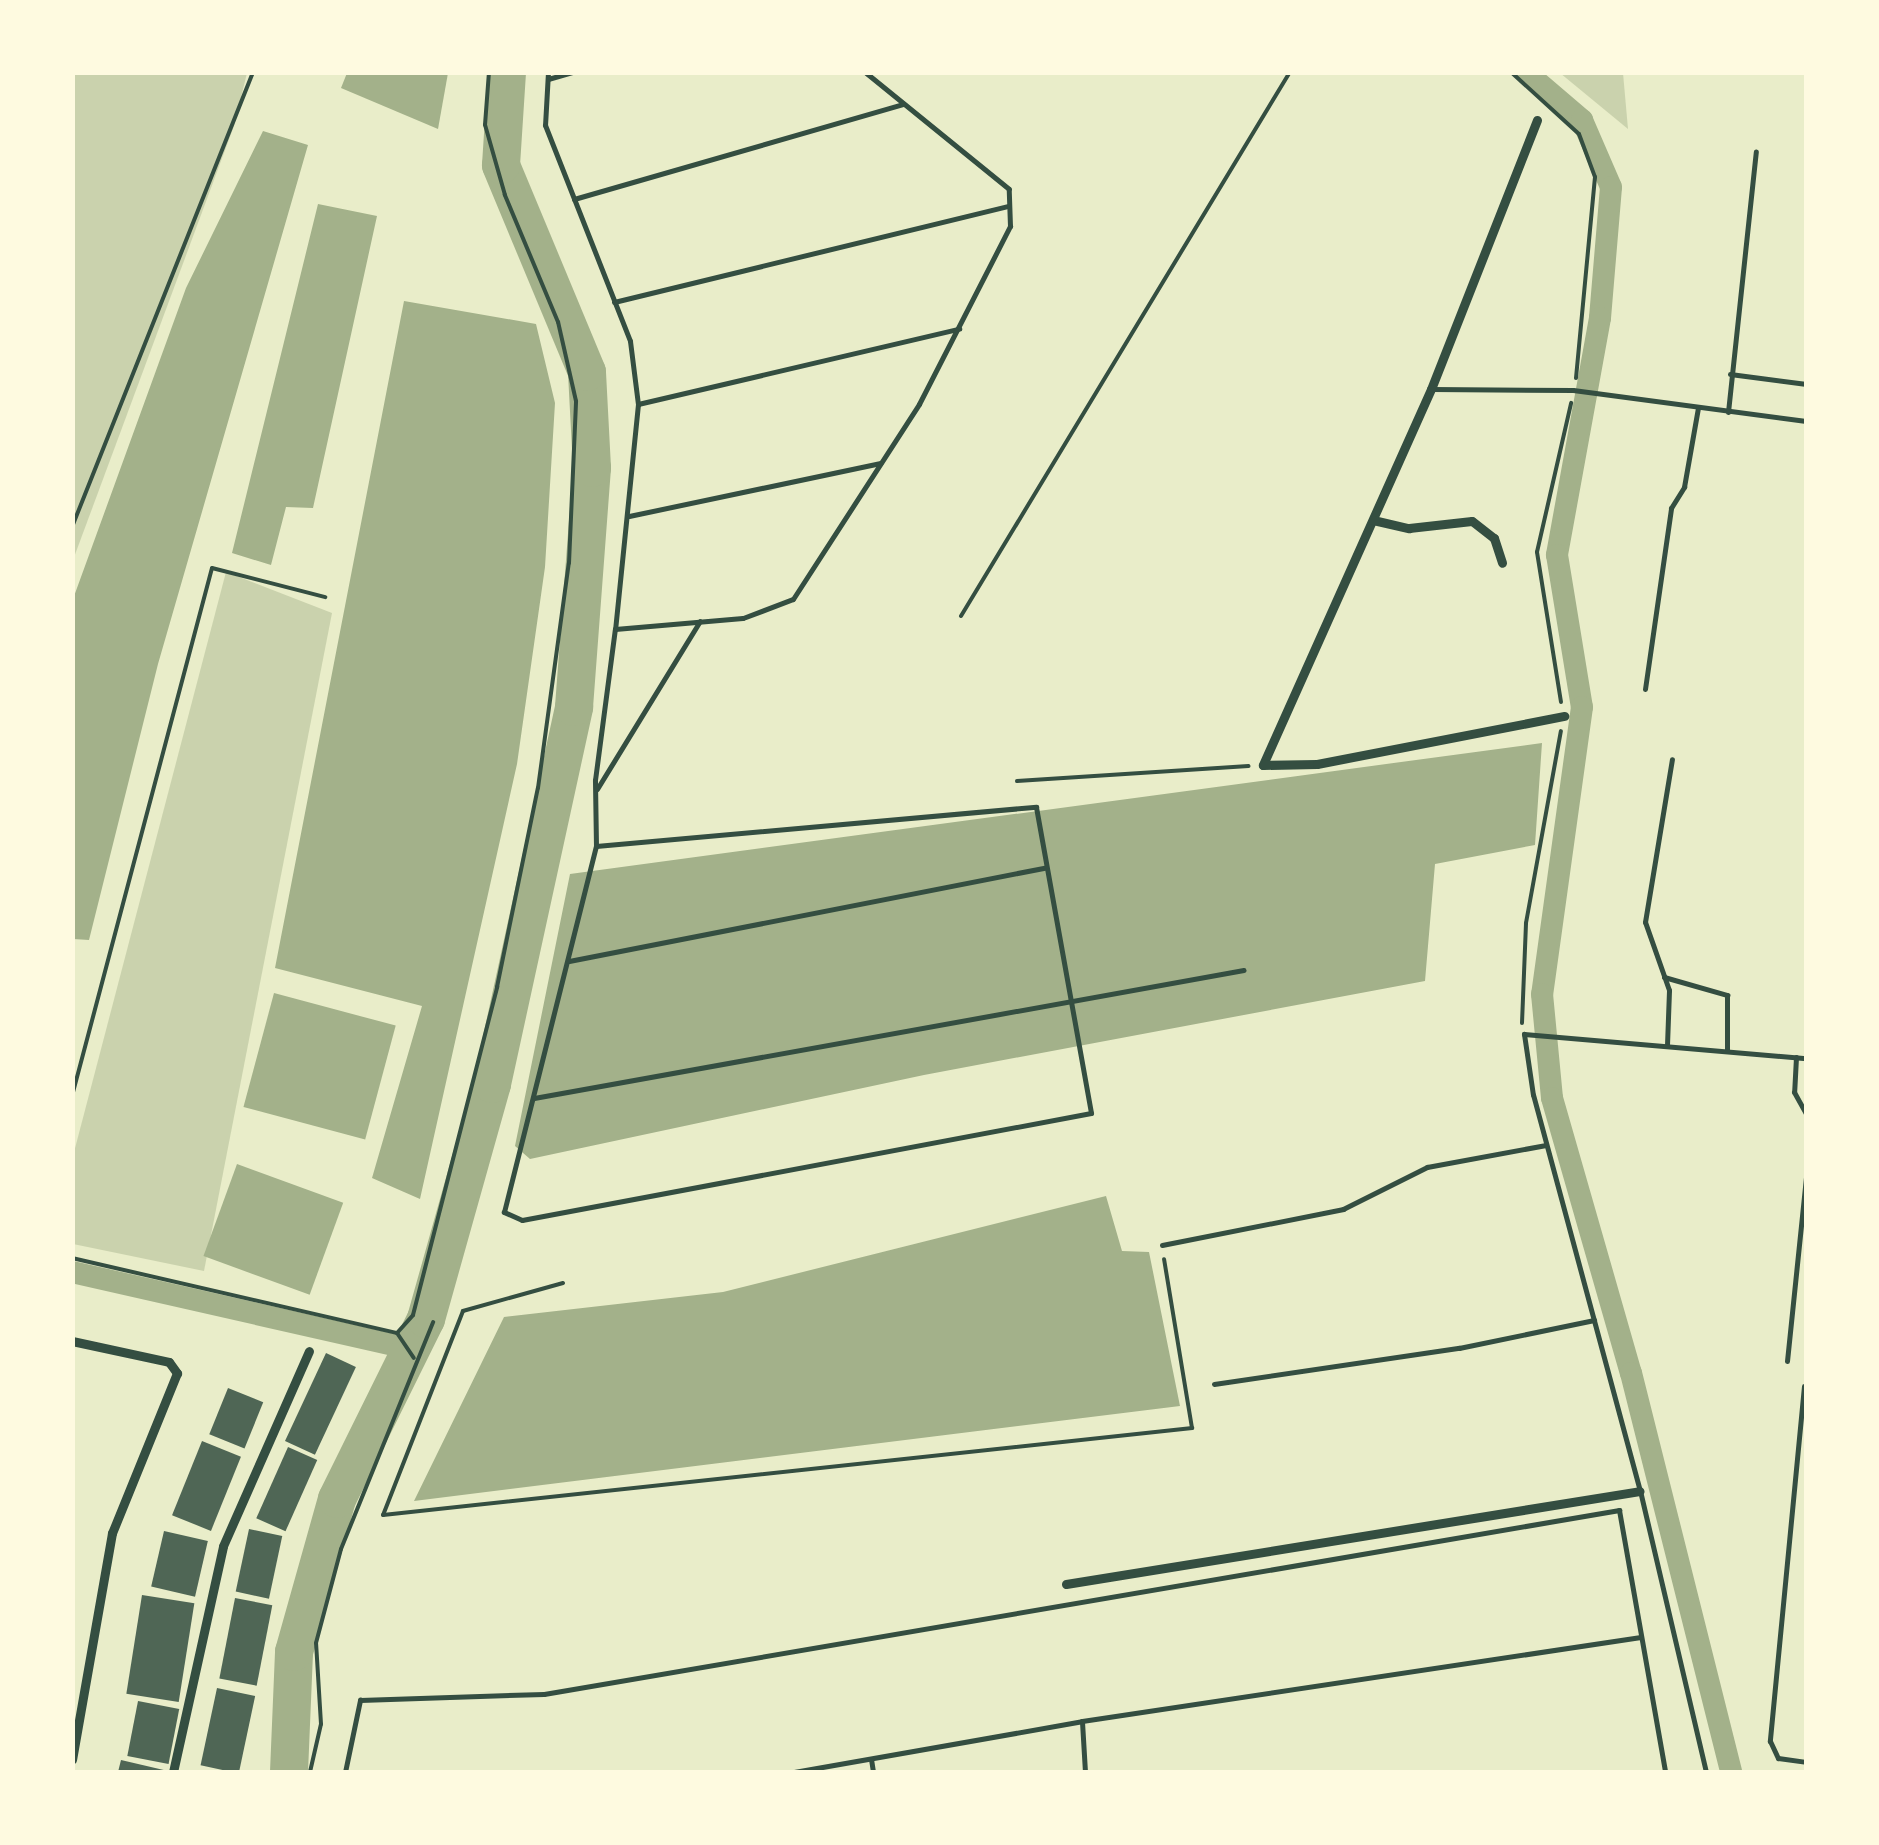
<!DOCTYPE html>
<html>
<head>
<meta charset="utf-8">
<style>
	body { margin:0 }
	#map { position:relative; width:1879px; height:1845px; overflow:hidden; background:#e9edc9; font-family:"IBM Plex Sans",sans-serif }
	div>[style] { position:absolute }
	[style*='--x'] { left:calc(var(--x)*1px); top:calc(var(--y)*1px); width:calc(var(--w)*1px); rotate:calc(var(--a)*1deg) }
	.green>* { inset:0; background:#cad2ad }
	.water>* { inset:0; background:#a3b18a; transform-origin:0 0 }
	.canal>* { height:22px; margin:-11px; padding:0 11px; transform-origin:11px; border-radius:11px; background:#a3b18a }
	.river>* { height:38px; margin:-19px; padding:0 19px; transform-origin:19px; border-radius:19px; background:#a3b18a }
	.building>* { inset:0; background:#4f6655; transform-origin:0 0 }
	.path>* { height:4px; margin:-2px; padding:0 2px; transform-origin:2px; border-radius:2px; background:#344e41 }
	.service>* { height:5px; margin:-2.5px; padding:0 2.5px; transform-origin:2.5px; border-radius:2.5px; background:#344e41 }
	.minor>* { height:9px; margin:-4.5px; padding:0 4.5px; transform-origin:4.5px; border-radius:4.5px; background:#344e41 }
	span { translate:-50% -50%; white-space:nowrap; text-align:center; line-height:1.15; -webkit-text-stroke:9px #fefae0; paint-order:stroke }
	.frame { position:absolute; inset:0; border:75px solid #fefae0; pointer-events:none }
</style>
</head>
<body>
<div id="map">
	<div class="green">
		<div style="clip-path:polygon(73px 73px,247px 73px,234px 126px,73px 560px)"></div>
		<div style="clip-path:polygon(1560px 73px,1623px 73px,1628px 129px)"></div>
		<div style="clip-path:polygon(226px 572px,332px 613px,204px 1271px,73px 1244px,73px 1156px)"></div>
	</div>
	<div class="water">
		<div style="clip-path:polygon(347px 73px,448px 73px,438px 129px,341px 88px)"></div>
		<div style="clip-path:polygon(263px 131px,308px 145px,158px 664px,89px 940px,73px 939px,73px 599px,186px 288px)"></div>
		<div style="clip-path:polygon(318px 204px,377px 216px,313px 508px,286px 507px,271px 565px,232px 553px)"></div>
		<div style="clip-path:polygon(404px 301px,536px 324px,555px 403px,545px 567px,517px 764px,420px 1199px,372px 1178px,422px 1006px,275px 968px)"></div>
		<div style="clip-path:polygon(1542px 743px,1535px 845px,1435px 864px,1425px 981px,924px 1075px,530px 1159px,515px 1146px,570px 874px)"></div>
		<div style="left:274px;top:993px;width:126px;height:118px;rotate:15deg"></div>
		<div style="left:237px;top:1164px;width:113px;height:98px;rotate:20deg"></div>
		<div style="clip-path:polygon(1106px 1196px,1122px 1251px,1149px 1252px,1180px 1406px,414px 1501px,504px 1317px,723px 1292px)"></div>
	</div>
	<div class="canal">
		<div style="--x:1526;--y:72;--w:74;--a:40.6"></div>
		<div style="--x:1582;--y:120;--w:73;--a:66.6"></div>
		<div style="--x:1611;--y:187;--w:131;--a:94.8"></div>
		<div style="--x:1600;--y:318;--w:241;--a:100.3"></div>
		<div style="--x:1557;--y:555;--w:154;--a:80.7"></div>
		<div style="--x:1582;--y:707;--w:290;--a:97.9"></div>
		<div style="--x:1542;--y:994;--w:104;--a:84.5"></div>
		<div style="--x:1552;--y:1098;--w:286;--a:74"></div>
		<div style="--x:1631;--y:1373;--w:411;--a:75.9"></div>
		<div style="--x:72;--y:1272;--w:348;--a:12.8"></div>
	</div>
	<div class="river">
		<div style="--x:289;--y:1772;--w:120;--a:-87.6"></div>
		<div style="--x:294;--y:1652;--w:159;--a:-74.3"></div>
		<div style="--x:337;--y:1499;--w:201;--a:-63.7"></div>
		<div style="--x:426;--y:1319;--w:244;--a:-74.3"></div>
		<div style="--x:492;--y:1084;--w:386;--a:-77.7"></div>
		<div style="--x:574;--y:707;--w:240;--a:-85.7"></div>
		<div style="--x:592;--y:468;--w:96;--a:-93"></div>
		<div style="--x:587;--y:372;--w:224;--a:-112.6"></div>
		<div style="--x:501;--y:165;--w:93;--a:-86.3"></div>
	</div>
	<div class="building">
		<div style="left:326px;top:1353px;width:33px;height:97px;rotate:25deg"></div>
		<div style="left:228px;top:1388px;width:38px;height:50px;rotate:22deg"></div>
		<div style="left:202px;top:1441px;width:42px;height:80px;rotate:22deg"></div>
		<div style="left:288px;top:1447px;width:32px;height:78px;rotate:24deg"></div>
		<div style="left:249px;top:1529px;width:34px;height:64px;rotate:12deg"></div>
		<div style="left:164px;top:1531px;width:45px;height:57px;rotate:13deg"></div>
		<div style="left:142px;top:1595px;width:53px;height:100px;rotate:9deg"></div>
		<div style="left:235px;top:1598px;width:38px;height:82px;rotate:11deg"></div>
		<div style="left:217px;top:1688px;width:39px;height:79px;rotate:12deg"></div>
		<div style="left:138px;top:1701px;width:42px;height:56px;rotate:11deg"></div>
		<div style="clip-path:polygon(121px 1760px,168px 1771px,168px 1772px,118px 1772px)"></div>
	</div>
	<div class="path">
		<div style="--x:1511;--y:72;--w:92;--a:42.4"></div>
		<div style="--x:1579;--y:134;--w:46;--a:69.6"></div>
		<div style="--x:1595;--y:177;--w:202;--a:95.4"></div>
		<div style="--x:72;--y:527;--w:490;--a:-68.3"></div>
		<div style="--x:961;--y:616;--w:636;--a:-58.84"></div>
		<div style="--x:1561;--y:702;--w:152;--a:-99.1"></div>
		<div style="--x:1537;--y:552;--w:153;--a:-77.1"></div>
		<div style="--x:1017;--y:781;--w:232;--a:-3.7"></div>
		<div style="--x:1522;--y:1023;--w:100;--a:-87.7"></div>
		<div style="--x:1526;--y:923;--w:195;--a:-79.7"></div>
		<div style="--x:72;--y:1096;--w:546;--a:-75.15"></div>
		<div style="--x:212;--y:568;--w:117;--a:14.4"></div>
		<div style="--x:72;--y:1258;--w:334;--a:13"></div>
		<div style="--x:397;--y:1333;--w:24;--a:-48"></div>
		<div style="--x:413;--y:1315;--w:339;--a:-75.6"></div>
		<div style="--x:497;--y:987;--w:203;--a:-78.4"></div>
		<div style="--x:538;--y:788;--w:227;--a:-82.2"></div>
		<div style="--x:569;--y:563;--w:162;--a:-87.5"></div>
		<div style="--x:576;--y:401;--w:81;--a:-102.8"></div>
		<div style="--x:558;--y:322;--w:138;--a:-112.7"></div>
		<div style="--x:505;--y:195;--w:73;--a:-105.9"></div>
		<div style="--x:485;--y:125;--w:53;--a:-85.7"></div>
		<div style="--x:563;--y:1283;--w:104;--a:164.4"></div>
		<div style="--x:463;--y:1311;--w:219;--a:111.4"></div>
		<div style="--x:383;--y:1515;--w:814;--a:-6.14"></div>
		<div style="--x:1192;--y:1428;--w:171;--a:-99.4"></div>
		<div style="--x:397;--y:1333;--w:30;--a:56"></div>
		<div style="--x:310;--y:1772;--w:49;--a:-77.1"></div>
		<div style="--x:321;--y:1724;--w:81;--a:-93.5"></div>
		<div style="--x:316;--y:1643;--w:97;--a:-75.1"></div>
		<div style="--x:341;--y:1549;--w:245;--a:-67.9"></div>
	</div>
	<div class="service">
		<div style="--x:548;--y:72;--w:53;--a:93.2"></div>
		<div style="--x:545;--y:125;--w:232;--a:68.5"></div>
		<div style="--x:630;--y:341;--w:64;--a:82.8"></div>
		<div style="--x:638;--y:404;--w:226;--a:95.8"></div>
		<div style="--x:548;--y:79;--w:26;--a:-16"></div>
		<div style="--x:574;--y:199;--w:343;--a:-16.1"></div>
		<div style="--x:614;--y:302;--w:406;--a:-13.7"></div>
		<div style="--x:1730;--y:374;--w:77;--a:7.5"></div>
		<div style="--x:1432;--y:389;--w:141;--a:0.4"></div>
		<div style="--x:1573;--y:390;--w:235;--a:7.6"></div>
		<div style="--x:638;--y:404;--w:330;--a:-13.2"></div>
		<div style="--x:1728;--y:412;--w:262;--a:-83.9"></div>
		<div style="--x:629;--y:516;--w:257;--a:-11.9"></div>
		<div style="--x:1645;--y:689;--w:183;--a:-81.8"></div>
		<div style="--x:1671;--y:508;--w:25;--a:-58"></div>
		<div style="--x:1684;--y:487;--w:80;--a:-80"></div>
		<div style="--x:597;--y:789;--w:197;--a:-58.5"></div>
		<div style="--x:596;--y:846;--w:442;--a:-5.1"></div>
		<div style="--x:1036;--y:807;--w:311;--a:79.8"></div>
		<div style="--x:1091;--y:1113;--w:579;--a:169.35"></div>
		<div style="--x:522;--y:1220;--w:20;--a:-156"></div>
		<div style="--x:504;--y:1212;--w:377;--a:-75.9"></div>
		<div style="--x:596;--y:846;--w:66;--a:-90.9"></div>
		<div style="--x:595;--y:780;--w:152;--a:-82.5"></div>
		<div style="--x:615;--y:629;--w:128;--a:-4.9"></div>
		<div style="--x:743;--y:618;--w:53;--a:-20.8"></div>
		<div style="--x:793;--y:599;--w:232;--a:-57.1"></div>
		<div style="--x:919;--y:404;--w:200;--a:-62.9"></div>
		<div style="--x:1010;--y:226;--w:37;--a:-92"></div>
		<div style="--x:1009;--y:189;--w:186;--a:-140.9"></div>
		<div style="--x:569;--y:961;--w:486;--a:-11.1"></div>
		<div style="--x:1664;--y:977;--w:66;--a:15.9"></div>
		<div style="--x:1727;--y:995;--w:55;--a:90"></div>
		<div style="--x:1667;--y:1045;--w:55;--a:-87.9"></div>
		<div style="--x:1669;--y:990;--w:72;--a:-109.4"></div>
		<div style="--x:1645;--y:922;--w:165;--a:-80.6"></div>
		<div style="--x:1796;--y:1057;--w:35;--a:93"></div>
		<div style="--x:1794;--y:1092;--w:25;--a:61"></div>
		<div style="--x:534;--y:1098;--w:721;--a:-10.22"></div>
		<div style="--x:1162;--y:1245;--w:185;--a:-11.2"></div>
		<div style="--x:1343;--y:1209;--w:94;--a:-26.6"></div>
		<div style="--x:1427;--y:1167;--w:121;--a:-10.5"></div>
		<div style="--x:1787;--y:1361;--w:186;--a:-84.1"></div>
		<div style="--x:1214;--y:1384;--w:248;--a:-8.4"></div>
		<div style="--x:1459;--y:1348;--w:138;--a:-11.7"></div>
		<div style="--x:1804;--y:1386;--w:357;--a:95.5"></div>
		<div style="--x:1770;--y:1741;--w:19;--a:65"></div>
		<div style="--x:1778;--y:1758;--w:28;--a:8"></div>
		<div style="--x:871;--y:1759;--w:13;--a:81"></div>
		<div style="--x:345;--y:1772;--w:74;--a:-78.2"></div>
		<div style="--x:360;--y:1700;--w:184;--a:-1.9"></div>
		<div style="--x:544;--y:1694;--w:1091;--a:-9.71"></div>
		<div style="--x:1619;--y:1510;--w:266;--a:80"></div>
		<div style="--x:794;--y:1772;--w:292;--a:-10"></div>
		<div style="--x:1085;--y:1772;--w:51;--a:-93.4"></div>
		<div style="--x:1082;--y:1721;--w:565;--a:-8.55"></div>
		<div style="--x:1706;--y:1772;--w:289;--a:-103.2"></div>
		<div style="--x:1640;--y:1491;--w:410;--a:-105.1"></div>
		<div style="--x:1533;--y:1095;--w:62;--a:-98.4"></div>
		<div style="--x:1524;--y:1034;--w:283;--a:4.9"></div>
	</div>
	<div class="minor">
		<div style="--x:1537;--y:120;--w:289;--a:111.5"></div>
		<div style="--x:1431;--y:389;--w:412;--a:114.1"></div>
		<div style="--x:1263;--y:765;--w:54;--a:-1.1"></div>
		<div style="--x:1317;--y:764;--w:252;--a:-11"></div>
		<div style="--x:1373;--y:520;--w:37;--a:13"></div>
		<div style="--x:1409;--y:528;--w:63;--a:-6.3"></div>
		<div style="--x:1472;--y:521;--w:28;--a:38"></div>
		<div style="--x:1494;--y:538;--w:26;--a:72"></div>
		<div style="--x:72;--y:1341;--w:99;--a:12.2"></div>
		<div style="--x:169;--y:1362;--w:14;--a:54"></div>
		<div style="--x:177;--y:1373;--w:173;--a:112.1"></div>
		<div style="--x:112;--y:1533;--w:230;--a:100"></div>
		<div style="--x:1066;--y:1584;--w:581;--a:-9.2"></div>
		<div style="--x:173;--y:1772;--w:231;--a:-77.5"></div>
		<div style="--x:223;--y:1546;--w:213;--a:-66.2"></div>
	</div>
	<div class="frame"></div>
</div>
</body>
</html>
